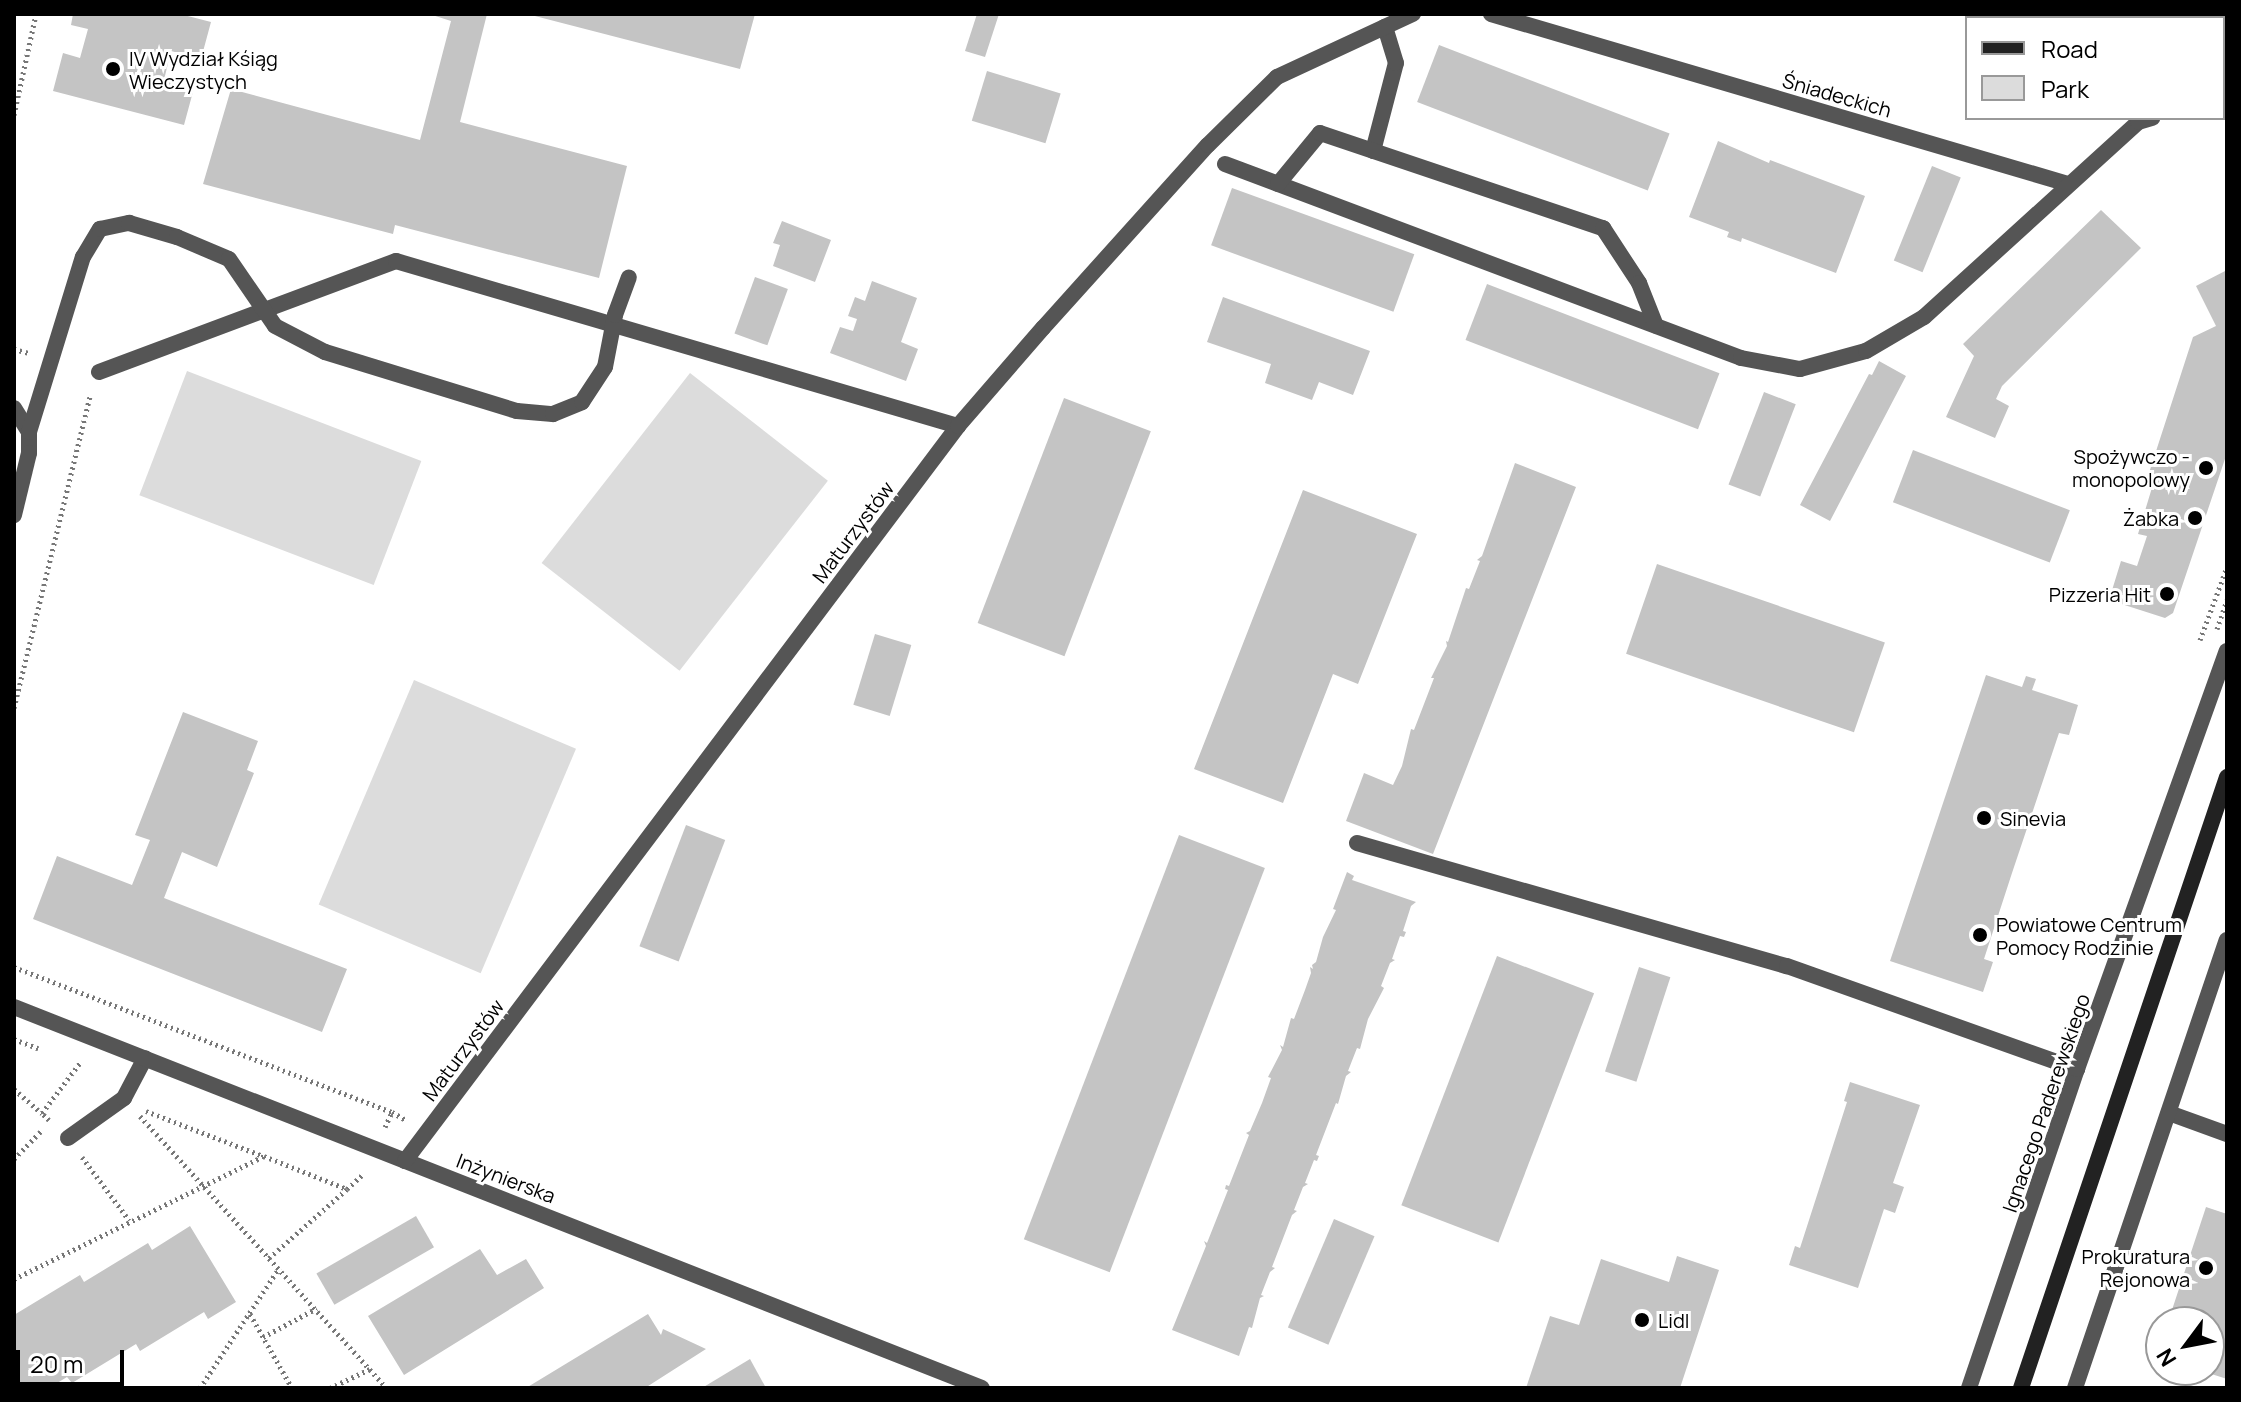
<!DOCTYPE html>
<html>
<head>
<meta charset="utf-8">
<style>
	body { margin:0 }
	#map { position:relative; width:2241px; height:1402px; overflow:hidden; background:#fff; font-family:Manrope,sans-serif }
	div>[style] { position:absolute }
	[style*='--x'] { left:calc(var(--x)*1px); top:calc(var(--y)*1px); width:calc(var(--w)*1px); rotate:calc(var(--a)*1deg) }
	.green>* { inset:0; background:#dcdcdc; transform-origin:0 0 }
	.building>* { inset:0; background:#c4c4c4; transform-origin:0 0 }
	.path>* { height:5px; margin-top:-2.5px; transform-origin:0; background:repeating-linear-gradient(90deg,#777 0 2px,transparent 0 6px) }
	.lane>* { height:16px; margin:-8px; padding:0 8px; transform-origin:8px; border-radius:8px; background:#555 }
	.street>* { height:16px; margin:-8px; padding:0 8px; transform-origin:8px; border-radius:8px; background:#555 }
	.secondary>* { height:16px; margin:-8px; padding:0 8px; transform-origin:8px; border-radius:8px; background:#222 }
	.dots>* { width:22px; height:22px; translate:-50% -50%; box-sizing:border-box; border:4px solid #fff; border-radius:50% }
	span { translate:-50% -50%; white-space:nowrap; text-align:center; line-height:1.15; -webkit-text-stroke:6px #fff; paint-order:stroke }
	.poi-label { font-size:20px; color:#000 }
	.left { translate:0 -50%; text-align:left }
	.right { translate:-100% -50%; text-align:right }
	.street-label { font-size:20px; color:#000 }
	.frame { position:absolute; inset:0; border:16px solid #000; pointer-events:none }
	.legend { position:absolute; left:1965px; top:16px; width:260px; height:104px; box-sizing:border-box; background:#fff; border:2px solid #999; margin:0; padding:10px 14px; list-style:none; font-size:24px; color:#000 }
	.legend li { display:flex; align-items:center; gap:16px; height:40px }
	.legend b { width:40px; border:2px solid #999 }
	.north { position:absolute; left:2145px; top:1306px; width:80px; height:80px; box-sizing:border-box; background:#fff; border:2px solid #999; border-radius:50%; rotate:238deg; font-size:22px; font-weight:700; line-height:32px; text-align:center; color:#000 }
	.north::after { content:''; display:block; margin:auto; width:28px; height:36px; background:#000; clip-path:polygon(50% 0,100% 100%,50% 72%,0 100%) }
	.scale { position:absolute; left:16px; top:1350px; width:108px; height:36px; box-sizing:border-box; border:4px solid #000; border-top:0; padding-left:10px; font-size:24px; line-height:28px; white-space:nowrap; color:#000; -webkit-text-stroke:6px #fff; paint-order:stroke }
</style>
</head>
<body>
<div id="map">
	<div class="green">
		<div style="left:187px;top:371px;width:251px;height:133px;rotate:21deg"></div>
		<div style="left:690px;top:373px;width:175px;height:241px;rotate:38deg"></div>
		<div style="left:414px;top:680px;width:176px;height:244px;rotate:23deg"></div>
	</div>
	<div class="building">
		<div style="clip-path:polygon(73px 14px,180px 14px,211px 22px,201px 59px,171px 51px,164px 80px,194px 88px,184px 125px,53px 91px,63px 53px,80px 58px,88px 29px,71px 25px)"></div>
		<div style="clip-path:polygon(429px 14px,487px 14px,460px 122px,627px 166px,599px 278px,395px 225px,393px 234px,203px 184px,231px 89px,420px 140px,451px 21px)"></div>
		<div style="clip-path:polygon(755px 14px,740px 69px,531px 15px,531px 14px)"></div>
		<div style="clip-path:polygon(977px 14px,999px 14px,985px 57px,965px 51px)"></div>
		<div style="left:1439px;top:45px;width:247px;height:61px;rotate:21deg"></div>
		<div style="left:987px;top:71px;width:77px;height:52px;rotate:17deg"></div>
		<div style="clip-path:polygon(1718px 141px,1769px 163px,1770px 160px,1865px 196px,1836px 273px,1742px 238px,1741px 242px,1727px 237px,1729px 232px,1689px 217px)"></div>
		<div style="left:1932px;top:166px;width:31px;height:102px;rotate:22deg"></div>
		<div style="left:1232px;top:188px;width:194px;height:61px;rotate:20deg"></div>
		<div style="clip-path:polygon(2101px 210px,2141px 248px,2002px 386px,1996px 399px,2009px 406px,1995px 438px,1946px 417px,1974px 356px,1963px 344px)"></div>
		<div style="clip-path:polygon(782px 221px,831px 240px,815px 282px,773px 266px,780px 245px,773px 243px)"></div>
		<div style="clip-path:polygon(2227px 270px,2227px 453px,2173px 613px,2165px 618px,2109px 600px,2121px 561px,2137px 566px,2147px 536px,2138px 534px,2154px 481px,2147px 479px,2193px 337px,2216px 326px,2196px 286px)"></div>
		<div style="left:755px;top:277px;width:35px;height:60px;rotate:20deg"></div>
		<div style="clip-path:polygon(872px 281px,917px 298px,901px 342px,918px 349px,906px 381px,830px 353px,840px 327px,853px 331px,857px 319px,848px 316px,855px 297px,865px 301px)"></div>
		<div style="left:1487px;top:284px;width:249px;height:60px;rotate:21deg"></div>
		<div style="clip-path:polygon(1223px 297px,1370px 351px,1353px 395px,1319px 382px,1312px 400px,1265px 383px,1271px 364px,1207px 342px)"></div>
		<div style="clip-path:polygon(1879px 361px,1906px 376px,1830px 521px,1800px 505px,1869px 374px,1872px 375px)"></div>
		<div style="left:1764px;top:392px;width:34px;height:99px;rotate:21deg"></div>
		<div style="left:1064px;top:398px;width:93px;height:241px;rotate:21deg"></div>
		<div style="left:1913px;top:450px;width:168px;height:56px;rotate:21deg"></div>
		<div style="clip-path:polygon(1515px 463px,1576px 487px,1433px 854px,1346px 821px,1364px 773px,1393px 785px,1402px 766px,1411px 729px,1414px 730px,1434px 678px,1431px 678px,1447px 646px,1446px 641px,1448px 642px,1466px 588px,1469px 589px,1480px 561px,1477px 560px,1482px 556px)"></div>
		<div style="clip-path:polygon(1303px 490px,1417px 534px,1358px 684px,1333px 674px,1283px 803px,1194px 769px)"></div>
		<div style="left:1657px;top:564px;width:241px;height:95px;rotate:19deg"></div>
		<div style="left:875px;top:634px;width:38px;height:74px;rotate:17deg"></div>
		<div style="clip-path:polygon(1986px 675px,2022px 687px,2026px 676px,2036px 679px,2032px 690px,2078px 705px,2069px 735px,2059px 733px,2012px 873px,1984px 959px,1993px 962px,1983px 992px,1890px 961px)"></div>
		<div style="clip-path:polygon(183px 712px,258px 741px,247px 770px,254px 773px,217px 867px,182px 852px,164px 898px,347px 969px,322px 1032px,33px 919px,57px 856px,132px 885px,150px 840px,135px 835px)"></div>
		<div style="left:686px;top:825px;width:42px;height:130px;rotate:21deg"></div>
		<div style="left:1179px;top:835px;width:92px;height:433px;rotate:21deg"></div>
		<div style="clip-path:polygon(1347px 872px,1354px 876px,1352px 880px,1416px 902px,1411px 906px,1403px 931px,1406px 932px,1404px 937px,1400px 936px,1392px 959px,1395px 960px,1390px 963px,1381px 986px,1384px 988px,1368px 1019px,1360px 1049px,1357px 1048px,1348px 1071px,1351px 1072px,1346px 1076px,1338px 1104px,1336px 1103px,1316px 1155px,1319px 1156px,1317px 1161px,1314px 1160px,1305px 1183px,1308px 1184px,1303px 1187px,1294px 1210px,1297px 1211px,1292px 1215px,1272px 1267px,1275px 1268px,1270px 1272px,1261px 1295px,1264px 1296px,1260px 1298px,1252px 1328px,1249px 1327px,1239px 1356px,1172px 1330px,1206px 1246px,1204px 1241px,1207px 1243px,1228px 1190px,1225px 1189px,1226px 1185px,1229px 1186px,1249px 1135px,1246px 1133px,1250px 1131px,1262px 1103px,1271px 1078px,1268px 1077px,1282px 1050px,1280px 1045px,1283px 1047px,1291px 1018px,1294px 1019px,1305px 990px,1311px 973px,1310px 967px,1313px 969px,1312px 965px,1316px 962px,1323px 937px,1336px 910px,1333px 909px)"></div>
		<div style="left:1497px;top:956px;width:104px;height:267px;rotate:21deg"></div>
		<div style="left:1639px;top:967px;width:33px;height:110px;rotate:18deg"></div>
		<div style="clip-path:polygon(1850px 1082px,1920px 1105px,1893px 1183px,1904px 1187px,1895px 1213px,1884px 1209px,1858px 1288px,1789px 1265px,1795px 1246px,1800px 1248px,1847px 1102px,1844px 1101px)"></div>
		<div style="clip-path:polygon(2206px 1207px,2227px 1214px,2227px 1379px,2202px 1371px,2209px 1370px,2209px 1322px,2168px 1322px)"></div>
		<div style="left:416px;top:1216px;width:36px;height:115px;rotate:60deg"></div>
		<div style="left:1334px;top:1219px;width:44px;height:118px;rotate:23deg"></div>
		<div style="clip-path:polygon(190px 1226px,236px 1302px,208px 1319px,204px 1312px,140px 1351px,136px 1344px,72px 1383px,67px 1377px,49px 1388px,14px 1388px,14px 1315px,80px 1275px,84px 1282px,148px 1243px,152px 1250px)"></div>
		<div style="clip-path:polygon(480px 1249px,497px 1275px,526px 1259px,544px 1288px,404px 1375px,368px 1316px)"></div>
		<div style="clip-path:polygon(1677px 1256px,1719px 1270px,1680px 1388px,1526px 1388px,1550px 1316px,1579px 1325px,1601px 1259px,1669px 1282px)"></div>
		<div style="clip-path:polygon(648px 1314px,661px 1335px,663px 1329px,706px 1349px,645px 1388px,526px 1388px)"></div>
		<div style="clip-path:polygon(750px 1359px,766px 1388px,702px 1388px)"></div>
	</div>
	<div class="path">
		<div style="--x:2201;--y:14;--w:4;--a:63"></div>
		<div style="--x:2223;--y:55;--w:7;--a:63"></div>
		<div style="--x:2226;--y:61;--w:4;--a:146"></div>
		<div style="--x:14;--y:115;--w:103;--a:-77.7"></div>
		<div style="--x:14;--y:349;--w:16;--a:15"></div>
		<div style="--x:2217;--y:629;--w:31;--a:-71"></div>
		<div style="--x:2200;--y:640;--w:78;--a:-69.7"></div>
		<div style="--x:14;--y:708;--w:321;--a:-76.3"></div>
		<div style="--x:14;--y:967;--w:405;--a:21"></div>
		<div style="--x:14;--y:1039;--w:26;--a:21"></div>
		<div style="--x:14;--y:1089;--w:37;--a:41"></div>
		<div style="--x:146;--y:1111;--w:125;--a:21"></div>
		<div style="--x:140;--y:1116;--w:367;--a:47.8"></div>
		<div style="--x:49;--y:1120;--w:10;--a:-135"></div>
		<div style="--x:42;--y:1113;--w:63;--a:-52.8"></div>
		<div style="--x:385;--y:1127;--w:17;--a:-65"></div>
		<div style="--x:392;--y:1112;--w:16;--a:30"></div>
		<div style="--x:82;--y:1157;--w:79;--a:53.3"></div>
		<div style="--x:14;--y:1159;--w:39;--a:-46"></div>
		<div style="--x:269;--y:1258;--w:104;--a:-41.5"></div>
		<div style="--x:14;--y:1279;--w:279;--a:-26.2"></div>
		<div style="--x:264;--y:1156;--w:89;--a:21.7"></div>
		<div style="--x:347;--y:1189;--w:23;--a:-43"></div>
		<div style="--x:250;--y:1314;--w:85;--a:60.4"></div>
		<div style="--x:263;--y:1337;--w:61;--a:-28.2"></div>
		<div style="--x:200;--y:1388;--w:144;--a:-56.6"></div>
		<div style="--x:330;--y:1388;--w:44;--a:-25.4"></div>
	</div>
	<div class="lane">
		<div style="--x:1373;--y:151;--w:91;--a:-75.4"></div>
		<div style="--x:1396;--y:63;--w:38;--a:-107"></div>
		<div style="--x:1225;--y:164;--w:551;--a:20.6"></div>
		<div style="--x:1278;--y:184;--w:66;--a:-50.5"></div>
		<div style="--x:1320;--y:133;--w:299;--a:18.6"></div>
		<div style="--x:1603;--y:228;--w:66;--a:56.8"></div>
		<div style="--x:1639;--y:283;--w:46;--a:68.4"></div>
		<div style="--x:1357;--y:843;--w:447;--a:16"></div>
		<div style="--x:1787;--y:966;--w:308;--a:19.6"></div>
		<div style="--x:2169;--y:1113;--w:62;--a:19.9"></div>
		<div style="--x:68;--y:1138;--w:69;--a:-35.5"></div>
		<div style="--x:124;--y:1098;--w:45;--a:-62.3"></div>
	</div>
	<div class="street">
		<div style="--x:1491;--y:14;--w:602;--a:16.42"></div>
		<div style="--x:2223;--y:97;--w:4;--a:-14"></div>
		<div style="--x:1741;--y:358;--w:60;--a:10.6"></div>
		<div style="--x:1800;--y:369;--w:68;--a:-15.3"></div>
		<div style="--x:1866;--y:351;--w:67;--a:-30.4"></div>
		<div style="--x:1924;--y:317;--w:290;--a:-42.3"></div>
		<div style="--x:2138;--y:122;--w:15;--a:-16"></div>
		<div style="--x:99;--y:372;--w:317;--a:-20.5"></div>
		<div style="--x:396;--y:261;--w:586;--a:16.36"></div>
		<div style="--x:14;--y:408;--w:28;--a:58"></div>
		<div style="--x:29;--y:432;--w:21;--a:90"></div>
		<div style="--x:29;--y:453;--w:64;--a:103.6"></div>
		<div style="--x:29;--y:432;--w:183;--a:-72.9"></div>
		<div style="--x:83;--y:257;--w:33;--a:-59"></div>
		<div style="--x:100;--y:229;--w:30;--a:-12"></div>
		<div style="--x:129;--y:223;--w:50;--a:16.3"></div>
		<div style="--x:177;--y:237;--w:56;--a:22.9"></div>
		<div style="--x:229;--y:259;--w:81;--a:55.5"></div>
		<div style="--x:275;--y:326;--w:56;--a:27.5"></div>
		<div style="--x:325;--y:352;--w:201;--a:17.1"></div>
		<div style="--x:517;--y:411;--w:36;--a:5"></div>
		<div style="--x:553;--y:414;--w:31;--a:-22"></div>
		<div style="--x:582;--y:402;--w:42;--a:-56.7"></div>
		<div style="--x:605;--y:367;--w:53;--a:-79.1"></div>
		<div style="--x:615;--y:315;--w:40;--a:-69.8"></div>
		<div style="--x:14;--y:1007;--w:1040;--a:21.48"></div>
		<div style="--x:405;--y:1161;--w:920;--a:-53.04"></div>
		<div style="--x:958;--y:426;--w:130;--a:-49.1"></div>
		<div style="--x:1043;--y:328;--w:246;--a:-48"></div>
		<div style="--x:1208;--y:145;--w:97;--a:-44.6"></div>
		<div style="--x:1277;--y:77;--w:150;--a:-24.9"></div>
		<div style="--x:1969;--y:1388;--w:337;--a:-71.3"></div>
		<div style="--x:2077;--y:1069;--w:444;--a:-70.3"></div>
		<div style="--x:2075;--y:1388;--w:473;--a:-71.3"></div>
	</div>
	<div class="secondary">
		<div style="--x:2021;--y:1388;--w:645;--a:-71.37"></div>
	</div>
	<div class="dots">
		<div style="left:113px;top:69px;background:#000"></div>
		<div style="left:2206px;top:468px;background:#000"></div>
		<div style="left:2195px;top:518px;background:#000"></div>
		<div style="left:2167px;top:594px;background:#000"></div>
		<div style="left:1984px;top:818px;background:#000"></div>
		<div style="left:1980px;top:935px;background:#000"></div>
		<div style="left:2206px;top:1268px;background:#000"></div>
		<div style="left:1642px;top:1320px;background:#000"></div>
	</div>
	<div class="poi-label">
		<span class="left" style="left:129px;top:70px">IV Wydział Kśiąg<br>Wieczystych</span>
		<span class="right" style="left:2190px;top:468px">Spożywczo -<br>monopolowy</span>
		<span class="right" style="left:2179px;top:518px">Żabka</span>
		<span class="right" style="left:2151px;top:594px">Pizzeria Hit</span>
		<span class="left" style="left:2000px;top:818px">Sinevia</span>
		<span class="left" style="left:1996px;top:936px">Powiatowe Centrum<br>Pomocy Rodzinie</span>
		<span class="right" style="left:2190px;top:1268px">Prokuratura<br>Rejonowa</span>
		<span class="left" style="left:1658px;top:1320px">Lidl</span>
	</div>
	<div class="street-label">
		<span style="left:1837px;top:95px;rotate:16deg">Śniadeckich</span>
		<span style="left:853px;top:532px;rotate:-53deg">Maturzystów</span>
		<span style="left:463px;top:1050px;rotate:-53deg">Maturzystów</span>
		<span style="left:2046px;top:1103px;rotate:-71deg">Ignacego Paderewskiego</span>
		<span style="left:506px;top:1178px;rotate:21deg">Inżynierska</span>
	</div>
	<div class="frame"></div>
	<ul class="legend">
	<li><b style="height:10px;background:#222"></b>Road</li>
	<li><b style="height:22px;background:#dcdcdc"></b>Park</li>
	</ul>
	<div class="north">N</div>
	<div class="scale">20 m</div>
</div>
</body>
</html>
